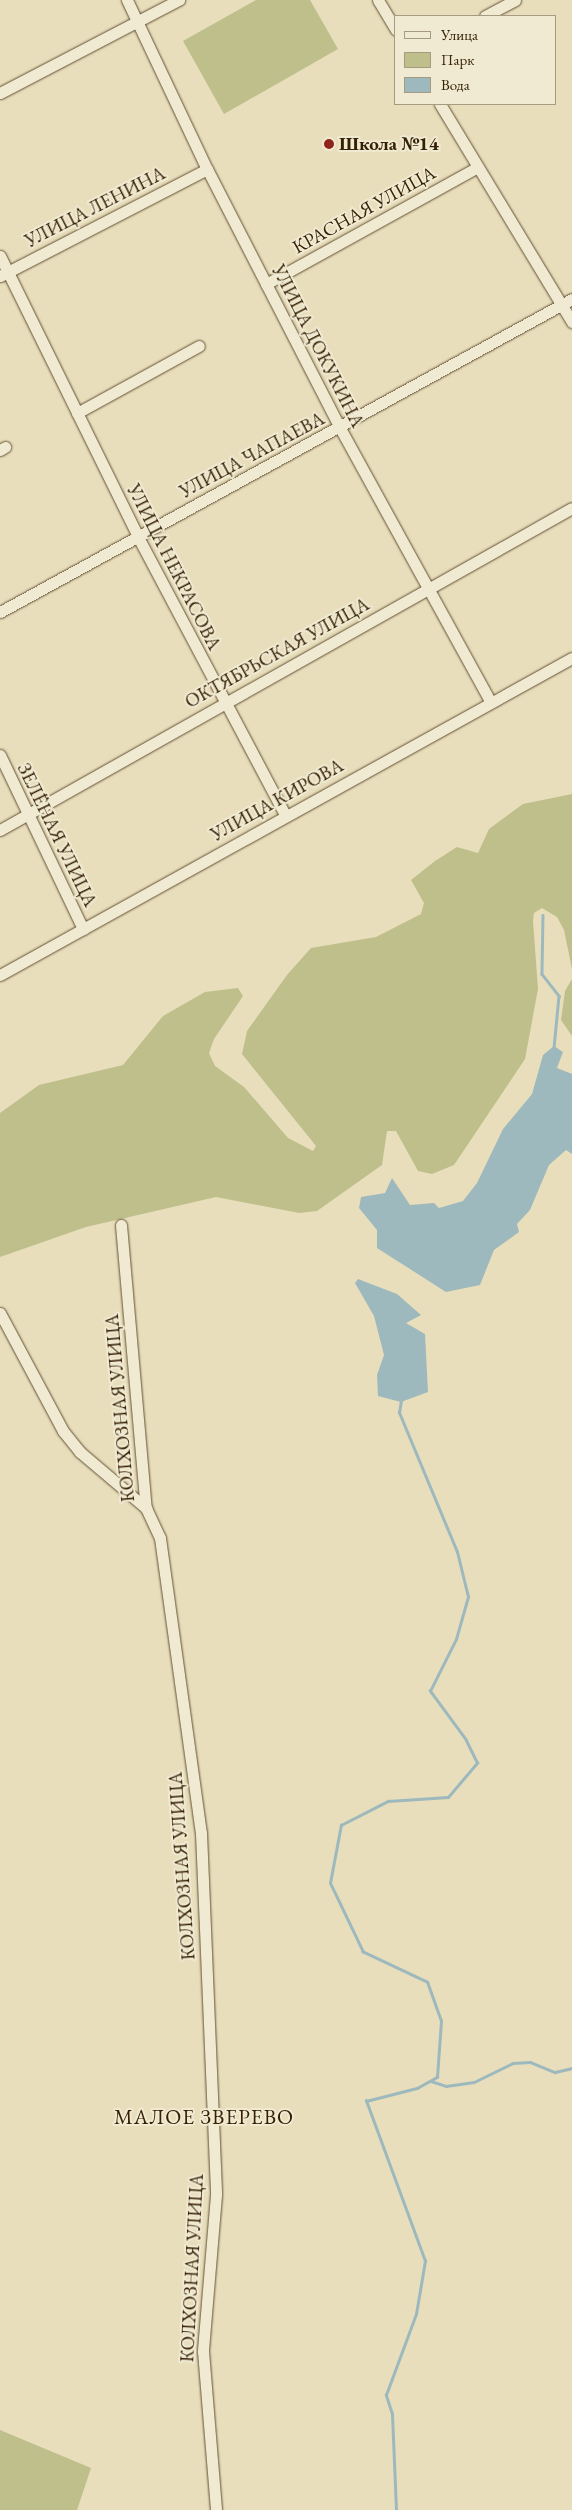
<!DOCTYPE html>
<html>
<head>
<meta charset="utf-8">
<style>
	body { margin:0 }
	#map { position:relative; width:572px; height:2510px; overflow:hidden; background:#e8debc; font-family:"EB Garamond",serif }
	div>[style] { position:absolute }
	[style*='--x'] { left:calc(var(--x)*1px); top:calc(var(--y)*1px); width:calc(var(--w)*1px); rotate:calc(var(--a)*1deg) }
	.green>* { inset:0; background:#bebf8b }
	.water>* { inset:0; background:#9eb9bd }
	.stream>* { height:2.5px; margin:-1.25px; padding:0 1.25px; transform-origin:1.25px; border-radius:1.25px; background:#9eb9bd }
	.roads { filter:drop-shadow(0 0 1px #635032) drop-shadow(0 0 1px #635032) }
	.minor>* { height:11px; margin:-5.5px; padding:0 5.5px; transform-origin:5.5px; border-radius:5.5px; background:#f0ead3 }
	.dots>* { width:14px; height:14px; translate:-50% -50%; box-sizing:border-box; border:2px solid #f0ead3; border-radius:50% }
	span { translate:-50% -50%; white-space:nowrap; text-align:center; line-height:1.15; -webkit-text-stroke:4px #f0ead3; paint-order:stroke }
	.poi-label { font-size:19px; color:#372104; font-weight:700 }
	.left { translate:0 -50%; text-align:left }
	.street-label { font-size:19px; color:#372104 }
	.quarter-label { font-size:21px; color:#372104; letter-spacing:1px }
	.legend { position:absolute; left:394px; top:15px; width:162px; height:90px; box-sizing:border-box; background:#f0ead3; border:1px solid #a69a80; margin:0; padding:6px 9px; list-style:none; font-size:15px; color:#372104 }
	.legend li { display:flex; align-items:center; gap:10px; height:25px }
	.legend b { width:25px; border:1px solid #a69a80 }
</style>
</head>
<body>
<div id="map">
	<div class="green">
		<div style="clip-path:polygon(256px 0,310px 0,338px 49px,224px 114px,183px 41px)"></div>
		<div style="clip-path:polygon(572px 794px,572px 969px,564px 930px,557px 917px,542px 908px,534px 913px,533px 921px,538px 989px,525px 1059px,454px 1165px,432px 1174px,418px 1171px,396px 1131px,387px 1131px,382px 1165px,317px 1211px,299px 1213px,216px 1197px,86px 1227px,0 1257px,0 1113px,39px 1085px,123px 1065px,163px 1016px,205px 992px,238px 988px,243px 996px,214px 1039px,209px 1053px,215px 1066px,244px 1087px,288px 1138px,313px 1151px,316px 1146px,242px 1054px,247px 1031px,287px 975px,311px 948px,376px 937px,421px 914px,424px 903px,411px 880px,435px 861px,457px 847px,478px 853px,489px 829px,523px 804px)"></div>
		<div style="clip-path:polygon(572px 979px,572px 1036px,561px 1020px,565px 991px)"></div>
		<div style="clip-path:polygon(0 2430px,91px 2468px,77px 2510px,0 2510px)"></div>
	</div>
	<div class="water">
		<div style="clip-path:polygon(554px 1046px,563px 1052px,557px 1068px,572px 1074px,572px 1154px,566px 1150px,549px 1165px,530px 1210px,517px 1224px,519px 1232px,494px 1250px,480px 1285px,446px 1292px,377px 1248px,377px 1230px,359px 1208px,361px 1197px,385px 1193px,392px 1178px,410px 1205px,434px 1203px,439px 1208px,463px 1201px,477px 1183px,503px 1129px,532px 1094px,543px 1055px)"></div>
		<div style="clip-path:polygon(358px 1279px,397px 1294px,421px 1315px,406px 1323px,425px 1334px,428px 1392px,401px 1402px,378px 1396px,377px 1375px,384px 1355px,374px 1316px,355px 1283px)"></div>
	</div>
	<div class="stream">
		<div style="--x:543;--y:915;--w:59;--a:91"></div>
		<div style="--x:542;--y:974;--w:28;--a:52"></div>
		<div style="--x:559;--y:996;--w:52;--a:95.5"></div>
		<div style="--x:431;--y:2081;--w:16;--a:18"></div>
		<div style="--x:446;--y:2086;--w:28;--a:-8"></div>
		<div style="--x:474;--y:2082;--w:43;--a:-26"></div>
		<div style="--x:513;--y:2063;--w:17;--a:-3"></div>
		<div style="--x:530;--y:2062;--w:27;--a:22"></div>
		<div style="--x:555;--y:2072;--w:17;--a:-13"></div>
		<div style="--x:396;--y:2510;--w:96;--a:-92.4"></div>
		<div style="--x:392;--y:2414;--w:20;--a:-108"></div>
		<div style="--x:386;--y:2395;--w:86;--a:-69.7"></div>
		<div style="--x:416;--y:2314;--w:54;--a:-80.4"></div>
		<div style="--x:425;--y:2261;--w:171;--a:-110.2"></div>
		<div style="--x:366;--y:2101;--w:53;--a:-14.3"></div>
		<div style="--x:417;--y:2088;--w:23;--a:-29"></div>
		<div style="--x:437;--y:2077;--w:56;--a:-85.9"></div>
		<div style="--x:441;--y:2021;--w:41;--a:-109.7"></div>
		<div style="--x:427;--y:1982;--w:71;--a:-154.9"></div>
		<div style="--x:363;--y:1952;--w:76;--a:-115.6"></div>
		<div style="--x:330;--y:1883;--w:59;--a:-79.3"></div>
		<div style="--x:341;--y:1825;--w:53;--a:-27.1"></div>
		<div style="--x:388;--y:1801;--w:60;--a:-3.8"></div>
		<div style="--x:448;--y:1797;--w:45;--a:-49.5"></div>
		<div style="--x:477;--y:1763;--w:25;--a:-116"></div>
		<div style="--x:466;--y:1740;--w:61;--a:-126.3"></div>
		<div style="--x:430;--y:1691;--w:58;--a:-63.4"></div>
		<div style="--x:456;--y:1639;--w:44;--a:-74.1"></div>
		<div style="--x:468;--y:1597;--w:46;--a:-103.7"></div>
		<div style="--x:457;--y:1552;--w:151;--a:-112.6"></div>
		<div style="--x:399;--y:1413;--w:13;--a:-81"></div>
	</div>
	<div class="roads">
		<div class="minor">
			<div style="--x:127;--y:0;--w:187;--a:64.7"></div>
			<div style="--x:207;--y:169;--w:291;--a:62.8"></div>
			<div style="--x:340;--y:428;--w:311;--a:61.2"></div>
			<div style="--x:378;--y:0;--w:35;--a:59"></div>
			<div style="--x:485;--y:16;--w:34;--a:-28"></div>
			<div style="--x:0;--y:93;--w:202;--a:-27.5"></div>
			<div style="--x:440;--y:104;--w:255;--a:58.8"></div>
			<div style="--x:0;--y:256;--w:313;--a:63.8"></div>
			<div style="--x:138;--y:537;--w:314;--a:62.1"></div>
			<div style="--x:0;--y:276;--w:233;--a:-27.3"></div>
			<div style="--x:266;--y:284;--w:242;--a:-28.9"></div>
			<div style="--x:77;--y:413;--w:139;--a:-28.8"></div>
			<div style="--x:0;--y:450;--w:6;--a:-31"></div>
			<div style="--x:0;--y:612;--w:652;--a:-28.69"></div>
			<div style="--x:0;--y:755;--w:193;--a:64.5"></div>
			<div style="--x:0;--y:830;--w:656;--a:-29.38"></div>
			<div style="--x:0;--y:975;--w:654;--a:-29"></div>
			<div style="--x:121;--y:1225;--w:284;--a:85"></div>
			<div style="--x:146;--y:1508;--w:33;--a:65"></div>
			<div style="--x:160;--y:1538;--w:298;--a:82.1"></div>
			<div style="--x:201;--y:1833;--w:362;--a:87.6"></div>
			<div style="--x:216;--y:2195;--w:157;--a:94.8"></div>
			<div style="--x:203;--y:2351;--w:160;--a:85.3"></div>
			<div style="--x:0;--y:1313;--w:134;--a:61.9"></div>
			<div style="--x:63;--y:1431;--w:27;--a:51"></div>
			<div style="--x:80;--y:1452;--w:87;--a:40.3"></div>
		</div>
	</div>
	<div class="dots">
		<div style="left:329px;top:144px;background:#8f2418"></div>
	</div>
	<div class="poi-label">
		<span class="left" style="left:339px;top:144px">Школа №14</span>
	</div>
	<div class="street-label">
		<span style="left:95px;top:207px;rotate:-27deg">УЛИЦА ЛЕНИНА</span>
		<span style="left:364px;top:210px;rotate:-29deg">КРАСНАЯ УЛИЦА</span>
		<span style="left:318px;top:346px;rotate:63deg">УЛИЦА ДОКУКИНА</span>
		<span style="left:252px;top:455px;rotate:-28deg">УЛИЦА ЧАПАЕВА</span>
		<span style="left:174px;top:567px;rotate:63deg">УЛИЦА НЕКРАСОВА</span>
		<span style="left:277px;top:653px;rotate:-29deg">ОКТЯБРЬСКАЯ УЛИЦА</span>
		<span style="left:277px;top:800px;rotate:-29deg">УЛИЦА КИРОВА</span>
		<span style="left:57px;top:835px;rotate:64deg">ЗЕЛЁНАЯ УЛИЦА</span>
		<span style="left:120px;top:1408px;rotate:-95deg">КОЛХОЗНАЯ УЛИЦА</span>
		<span style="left:182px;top:1866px;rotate:-94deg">КОЛХОЗНАЯ УЛИЦА</span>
		<span style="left:192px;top:2268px;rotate:-87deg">КОЛХОЗНАЯ УЛИЦА</span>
	</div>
	<div class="quarter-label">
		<span style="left:204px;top:2117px">МАЛОЕ ЗВЕРЕВО</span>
	</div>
	<ul class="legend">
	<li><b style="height:6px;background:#f0ead3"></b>Улица</li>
	<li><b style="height:14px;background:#bebf8b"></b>Парк</li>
	<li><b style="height:14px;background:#9eb9bd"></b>Вода</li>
	</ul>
</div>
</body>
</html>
